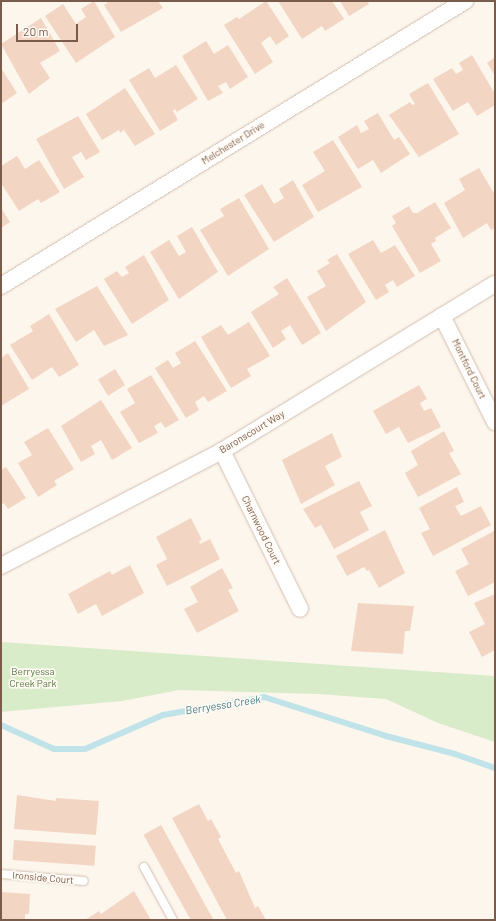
<!DOCTYPE html>
<html>
<head>
<meta charset="utf-8">
<style>
	body { margin:0 }
	#map { position:relative; width:496px; height:921px; overflow:hidden; background:#fdf6ec; font-family:Barlow,sans-serif }
	div>[style] { position:absolute }
	[style*='--x'] { left:calc(var(--x)*1px); top:calc(var(--y)*1px); width:calc(var(--w)*1px); rotate:calc(var(--a)*1deg) }
	.green>* { inset:0; background:#d8ecc9 }
	.stream>* { height:6px; margin:-3px; padding:0 3px; transform-origin:3px; border-radius:3px; background:#bfe3e8 }
	.building>* { inset:0; background:#f3d5c3; transform-origin:0 0 }
	.roads { filter:drop-shadow(0 0 1px #d1beb0) drop-shadow(0 0 1px #d1beb0) }
	.lane>* { height:8px; margin:-4px; padding:0 4px; transform-origin:4px; border-radius:4px; background:#fff }
	.street>* { height:16px; margin:-8px; padding:0 8px; transform-origin:8px; border-radius:8px; background:#fff }
	span { translate:-50% -50%; white-space:nowrap; text-align:center; line-height:1.15; -webkit-text-stroke:3.5px #fffaf3; paint-order:stroke }
	.street-label { font-size:10px; color:#7a5c4d }
	.park-label { font-size:10px; color:#537a41 }
	.water-label { font-size:11px; color:#437c86; font-style:italic }
	.frame { position:absolute; inset:0; border:2px solid #7a5c4d; pointer-events:none }
	.scale { position:absolute; left:16px; top:24px; width:62px; height:18px; box-sizing:border-box; border:2px solid #7a5c4d; border-top:0; padding-left:5px; font-size:12px; line-height:14px; white-space:nowrap; color:#7a5c4d; -webkit-text-stroke:3px #fffaf3; paint-order:stroke }
</style>
</head>
<body>
<div id="map">
	<div class="green">
		<div style="clip-path:polygon(1px 642px,495px 676px,495px 742px,438px 723px,386px 699px,318px 694px,179px 690px,122px 701px,1px 712px)"></div>
	</div>
	<div class="stream">
		<div style="--x:1;--y:725;--w:58;--a:24.4"></div>
		<div style="--x:54;--y:749;--w:31;--a:0"></div>
		<div style="--x:85;--y:749;--w:85;--a:-23.6"></div>
		<div style="--x:163;--y:715;--w:103;--a:-10.1"></div>
		<div style="--x:264;--y:697;--w:128;--a:17.7"></div>
		<div style="--x:386;--y:736;--w:71;--a:14.6"></div>
		<div style="--x:455;--y:754;--w:42;--a:19.3"></div>
	</div>
	<div class="building">
		<div style="clip-path:polygon(94px 1px,115px 37px,76px 63px,45px 16px,63px 4px,76px 24px,86px 17px,81px 9px)"></div>
		<div style="clip-path:polygon(110px 1px,158px 1px,163px 8px,121px 32px,104px 5px)"></div>
		<div style="clip-path:polygon(266px 1px,289px 36px,276px 45px,270px 36px,261px 43px,273px 62px,255px 74px,224px 25px,237px 17px,239px 19px)"></div>
		<div style="clip-path:polygon(278px 1px,332px 1px,344px 19px,325px 31px,322px 26px,302px 39px)"></div>
		<div style="clip-path:polygon(340px 1px,367px 1px,369px 4px,349px 16px)"></div>
		<div style="clip-path:polygon(41px 18px,60px 51px,40px 63px,50px 78px,29px 94px,1px 44px)"></div>
		<div style="clip-path:polygon(206px 41px,214px 54px,228px 45px,248px 77px,230px 89px,226px 82px,218px 86px,223px 93px,208px 101px,182px 56px)"></div>
		<div style="clip-path:polygon(472px 55px,495px 94px,495px 105px,477px 116px,468px 102px,453px 111px,433px 79px,452px 68px,456px 74px,463px 70px,459px 63px)"></div>
		<div style="clip-path:polygon(495px 57px,495px 73px,494px 74px,487px 63px)"></div>
		<div style="clip-path:polygon(176px 65px,198px 99px,177px 112px,175px 109px,173px 111px,178px 120px,160px 131px,129px 80px,149px 68px,155px 78px)"></div>
		<div style="clip-path:polygon(1px 68px,17px 93px,1px 104px)"></div>
		<div style="clip-path:polygon(428px 83px,459px 134px,419px 157px,389px 115px,410px 102px,412px 105px,415px 104px,409px 94px)"></div>
		<div style="clip-path:polygon(125px 88px,155px 134px,135px 146px,124px 130px,120px 133px,119px 130px,102px 140px,86px 114px)"></div>
		<div style="clip-path:polygon(378px 113px,394px 140px,399px 137px,410px 154px,381px 173px,373px 160px,358px 169px,338px 137px,357px 125px,361px 133px,369px 129px,364px 121px)"></div>
		<div style="clip-path:polygon(78px 116px,100px 152px,86px 160px,81px 152px,72px 157px,84px 177px,64px 189px,36px 139px)"></div>
		<div style="clip-path:polygon(333px 140px,362px 187px,318px 212px,302px 185px,325px 171px,313px 152px)"></div>
		<div style="clip-path:polygon(17px 156px,25px 169px,39px 160px,60px 192px,41px 203px,38px 199px,19px 211px,1px 183px,1px 166px)"></div>
		<div style="clip-path:polygon(479px 168px,495px 195px,495px 228px,491px 230px,487px 223px,463px 238px,444px 203px,465px 190px,459px 179px)"></div>
		<div style="clip-path:polygon(293px 180px,314px 217px,274px 242px,244px 195px,262px 184px,274px 204px,284px 198px,279px 189px)"></div>
		<div style="clip-path:polygon(239px 198px,269px 249px,228px 276px,200px 230px,224px 216px,220px 209px)"></div>
		<div style="clip-path:polygon(435px 202px,451px 228px,435px 238px,436px 241px,431px 244px,441px 261px,420px 273px,392px 226px,396px 223px,392px 216px,409px 206px,413px 213px,417px 213px)"></div>
		<div style="clip-path:polygon(1px 208px,10px 222px,1px 228px)"></div>
		<div style="clip-path:polygon(192px 227px,218px 272px,179px 299px,150px 252px,169px 240px,179px 256px,186px 252px,177px 236px)"></div>
		<div style="clip-path:polygon(373px 240px,381px 253px,395px 245px,415px 276px,397px 287px,393px 280px,385px 285px,389px 292px,376px 300px,348px 254px)"></div>
		<div style="clip-path:polygon(337px 254px,366px 302px,326px 331px,307px 297px,326px 286px,317px 271px,330px 263px,327px 260px)"></div>
		<div style="clip-path:polygon(144px 255px,169px 300px,132px 324px,104px 279px,117px 271px,122px 277px,129px 273px,125px 267px)"></div>
		<div style="clip-path:polygon(287px 278px,321px 333px,302px 345px,290px 325px,281px 331px,286px 339px,273px 348px,251px 312px,279px 294px,273px 287px)"></div>
		<div style="clip-path:polygon(97px 286px,128px 335px,104px 346px,94px 330px,76px 342px,55px 309px)"></div>
		<div style="clip-path:polygon(49px 314px,79px 365px,59px 377px,52px 367px,32px 380px,10px 345px,33px 331px,30px 326px)"></div>
		<div style="clip-path:polygon(249px 322px,270px 356px,247px 369px,251px 376px,231px 388px,201px 337px,221px 325px,228px 335px)"></div>
		<div style="clip-path:polygon(195px 341px,227px 391px,208px 402px,204px 396px,195px 402px,199px 410px,186px 418px,155px 368px,168px 360px,173px 368px,181px 363px,175px 353px)"></div>
		<div style="clip-path:polygon(8px 353px,29px 389px,1px 406px,1px 358px)"></div>
		<div style="left:115px;top:369px;width:19px;height:20px;rotate:58deg"></div>
		<div style="clip-path:polygon(151px 375px,179px 420px,165px 428px,161px 422px,154px 426px,158px 433px,139px 443px,120px 412px,135px 403px,127px 389px)"></div>
		<div style="clip-path:polygon(419px 385px,427px 399px,420px 403px,424px 411px,431px 408px,441px 427px,408px 443px,399px 427px,386px 434px,373px 411px)"></div>
		<div style="clip-path:polygon(101px 400px,132px 448px,112px 460px,101px 440px,91px 446px,95px 454px,81px 462px,61px 426px)"></div>
		<div style="clip-path:polygon(48px 428px,74px 469px,54px 481px,57px 485px,38px 497px,18px 463px,32px 455px,24px 442px)"></div>
		<div style="clip-path:polygon(444px 431px,454px 451px,449px 453px,461px 474px,418px 497px,405px 473px,418px 465px,411px 451px)"></div>
		<div style="clip-path:polygon(332px 433px,342px 457px,325px 466px,335px 485px,301px 504px,282px 460px)"></div>
		<div style="clip-path:polygon(6px 467px,26px 498px,8px 509px,4px 503px,1px 505px,1px 470px)"></div>
		<div style="clip-path:polygon(359px 481px,372px 506px,360px 512px,369px 530px,334px 549px,321px 525px,315px 528px,303px 509px)"></div>
		<div style="clip-path:polygon(457px 487px,464px 502px,455px 506px,461px 516px,481px 506px,491px 525px,433px 556px,421px 533px,430px 529px,419px 508px)"></div>
		<div style="clip-path:polygon(191px 518px,202px 540px,199px 541px,200px 544px,210px 539px,220px 559px,167px 586px,156px 565px,167px 559px,156px 537px)"></div>
		<div style="clip-path:polygon(385px 530px,405px 573px,379px 588px,369px 570px,367px 571px,364px 567px,347px 576px,336px 556px)"></div>
		<div style="clip-path:polygon(494px 531px,495px 582px,468px 596px,455px 571px,469px 564px,461px 549px)"></div>
		<div style="clip-path:polygon(130px 565px,144px 593px,102px 616px,96px 604px,78px 614px,68px 594px,110px 571px,112px 575px)"></div>
		<div style="clip-path:polygon(222px 568px,233px 588px,228px 590px,239px 611px,197px 633px,184px 609px,198px 602px,190px 587px)"></div>
		<div style="clip-path:polygon(495px 594px,495px 650px,482px 657px,469px 632px,485px 624px,474px 603px)"></div>
		<div style="clip-path:polygon(358px 603px,414px 606px,410px 631px,405px 631px,403px 654px,351px 651px)"></div>
		<div style="clip-path:polygon(17px 795px,56px 801px,56px 798px,99px 801px,96px 835px,14px 829px)"></div>
		<div style="clip-path:polygon(199px 804px,208px 821px,211px 819px,221px 837px,218px 839px,236px 873px,239px 871px,255px 908px,258px 906px,266px 920px,227px 920px,172px 818px)"></div>
		<div style="left:161px;top:825px;width:108px;height:20px;rotate:61deg"></div>
		<div style="left:14px;top:840px;width:82px;height:20px;rotate:4deg"></div>
		<div style="clip-path:polygon(134px 891px,151px 920px,85px 920px,99px 911px,101px 914px)"></div>
		<div style="clip-path:polygon(1px 892px,30px 894px,29px 914px,25px 914px,25px 920px,1px 920px)"></div>
	</div>
	<div class="roads">
		<div class="lane">
			<div style="--x:144;--y:867;--w:60;--a:61.3"></div>
			<div style="--x:1;--y:874;--w:83;--a:4.8"></div>
		</div>
		<div class="street">
			<div style="--x:1;--y:286;--w:545;--a:-31.56"></div>
			<div style="--x:442;--y:316;--w:119;--a:63.4"></div>
			<div style="--x:222;--y:451;--w:176;--a:63.7"></div>
			<div style="--x:1;--y:566;--w:249;--a:-27.5"></div>
			<div style="--x:222;--y:451;--w:320;--a:-31.5"></div>
		</div>
	</div>
	<div class="street-label">
		<span style="left:233px;top:143px;rotate:-32deg">Melchester Drive</span>
		<span style="left:469px;top:369px;rotate:64deg">Montford Court</span>
		<span style="left:252px;top:432px;rotate:-31deg">Baronscourt Way</span>
		<span style="left:261px;top:530px;rotate:64deg">Charnwood Court</span>
		<span style="left:43px;top:878px;rotate:5deg">Ironside Court</span>
	</div>
	<div class="park-label">
		<span style="left:33px;top:677px">Berryessa<br>Creek Park</span>
	</div>
	<div class="water-label">
		<span style="left:223px;top:705px;rotate:-9deg">Berryessa Creek</span>
	</div>
	<div class="frame"></div>
	<div class="scale">20 m</div>
</div>
</body>
</html>
